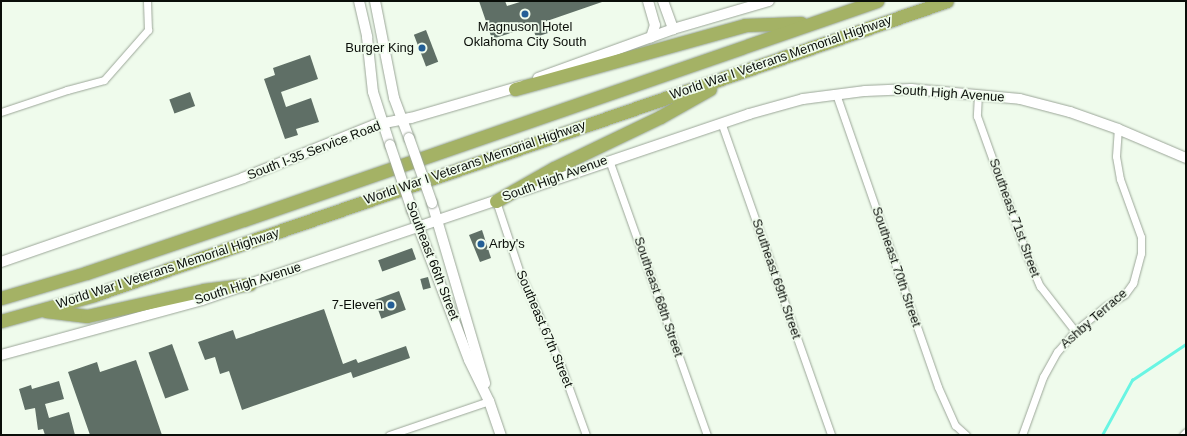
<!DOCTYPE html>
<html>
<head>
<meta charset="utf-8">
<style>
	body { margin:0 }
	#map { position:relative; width:1187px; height:436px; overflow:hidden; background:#effbec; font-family:Helvetica,sans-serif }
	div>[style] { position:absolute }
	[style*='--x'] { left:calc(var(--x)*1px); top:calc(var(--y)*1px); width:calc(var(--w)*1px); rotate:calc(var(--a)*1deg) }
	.stream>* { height:2.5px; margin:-1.25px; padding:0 1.25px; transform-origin:1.25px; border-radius:1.25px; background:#69f5e3 }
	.building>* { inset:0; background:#5f6f66; transform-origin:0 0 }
	.roads { filter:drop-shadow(0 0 1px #9ba698) drop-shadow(0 0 1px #9ba698) }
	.street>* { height:7px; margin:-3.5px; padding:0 3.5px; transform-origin:3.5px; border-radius:3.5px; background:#fff }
	.secondary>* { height:10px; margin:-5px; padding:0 5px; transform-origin:5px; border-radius:5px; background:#fff }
	.highway>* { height:13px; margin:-6.5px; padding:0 6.5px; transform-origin:6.5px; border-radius:6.5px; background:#a4b265 }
	.bridges { filter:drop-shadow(0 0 1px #9ba698) drop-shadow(0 0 1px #9ba698) }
	.secondary-bridge>* { height:10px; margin:-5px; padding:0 5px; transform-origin:5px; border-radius:5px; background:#fff }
	.dots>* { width:11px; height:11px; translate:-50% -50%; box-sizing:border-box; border:2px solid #effbec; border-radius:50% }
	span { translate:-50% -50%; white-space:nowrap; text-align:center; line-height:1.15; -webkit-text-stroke:3.5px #effbec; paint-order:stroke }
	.poi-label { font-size:13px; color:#0a0e09 }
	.right { translate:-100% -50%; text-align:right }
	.left { translate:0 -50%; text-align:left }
	.street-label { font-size:13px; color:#0a0e09 }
	.frame { position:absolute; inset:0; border:2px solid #0a0e09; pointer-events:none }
</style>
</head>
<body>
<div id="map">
	<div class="stream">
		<div style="--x:1102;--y:435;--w:63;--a:-61.4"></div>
		<div style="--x:1132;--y:380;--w:65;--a:-33.7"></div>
	</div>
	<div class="building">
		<div style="clip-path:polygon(479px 1px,505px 1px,507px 6px,523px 1px,602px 2px,544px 22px,548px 33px,536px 37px,532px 26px,492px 39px)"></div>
		<div style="left:426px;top:30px;width:34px;height:13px;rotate:69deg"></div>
		<div style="clip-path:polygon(310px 55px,318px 79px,281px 92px,286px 107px,311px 98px,319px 122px,296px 129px,298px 135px,285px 139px,264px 79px,275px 75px,273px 68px)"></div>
		<div style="left:190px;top:92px;width:15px;height:22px;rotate:70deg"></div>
		<div style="clip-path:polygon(482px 230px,491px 258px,480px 262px,469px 235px)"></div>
		<div style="left:412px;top:248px;width:12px;height:36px;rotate:70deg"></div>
		<div style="left:428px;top:277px;width:11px;height:8px;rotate:75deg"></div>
		<div style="left:399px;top:291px;width:20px;height:26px;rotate:70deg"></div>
		<div style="clip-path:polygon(324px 309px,343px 364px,356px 359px,358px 363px,406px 346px,410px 358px,353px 378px,351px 372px,242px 410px,229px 371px,220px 374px,215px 357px,205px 360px,198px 342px,233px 330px,236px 339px)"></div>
		<div style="left:172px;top:344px;width:49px;height:25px;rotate:70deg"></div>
		<div style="clip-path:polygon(136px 360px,162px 435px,90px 435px,68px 372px,97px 362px,100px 372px)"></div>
		<div style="clip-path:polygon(59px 381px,64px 399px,45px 404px,49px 418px,69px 412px,75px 435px,45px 435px,43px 429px,38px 430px,35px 408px,25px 410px,19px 389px,31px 385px,32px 389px)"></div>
	</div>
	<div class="roads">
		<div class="street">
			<div style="--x:836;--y:94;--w:310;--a:70.8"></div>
			<div style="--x:938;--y:387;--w:42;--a:65.9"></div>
			<div style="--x:955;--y:425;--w:15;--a:42"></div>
			<div style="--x:978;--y:94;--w:22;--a:93"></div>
			<div style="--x:977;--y:116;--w:149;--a:70.3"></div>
			<div style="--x:1027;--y:256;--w:33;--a:67"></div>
			<div style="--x:1040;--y:286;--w:57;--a:52.1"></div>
			<div style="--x:1;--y:112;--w:70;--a:-18.4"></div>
			<div style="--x:67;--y:90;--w:38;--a:-15"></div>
			<div style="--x:104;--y:80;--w:67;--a:-48.7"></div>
			<div style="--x:148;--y:30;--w:29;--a:-92"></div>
			<div style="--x:721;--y:122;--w:332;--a:70.6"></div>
			<div style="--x:609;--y:160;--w:292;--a:70.4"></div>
			<div style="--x:496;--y:201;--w:76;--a:71.6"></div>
			<div style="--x:520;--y:273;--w:102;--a:66.2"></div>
			<div style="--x:561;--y:366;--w:73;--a:70.1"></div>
			<div style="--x:389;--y:435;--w:106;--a:-18.8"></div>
			<div style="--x:1022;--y:435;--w:62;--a:-70.1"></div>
			<div style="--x:1043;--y:377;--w:29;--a:-61"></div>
			<div style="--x:1057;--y:352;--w:28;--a:-49"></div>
			<div style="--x:1075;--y:331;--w:40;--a:-39"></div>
			<div style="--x:1106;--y:306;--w:22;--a:-32"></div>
			<div style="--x:1125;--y:294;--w:14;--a:-54"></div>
			<div style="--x:1133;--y:283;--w:31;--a:-75"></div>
			<div style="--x:1141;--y:253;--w:16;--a:-90"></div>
			<div style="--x:1141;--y:237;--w:62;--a:-109.9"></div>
			<div style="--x:1120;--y:179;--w:23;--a:-100"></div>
			<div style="--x:1116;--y:156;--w:27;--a:-86"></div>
			<div style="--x:1183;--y:435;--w:4;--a:-45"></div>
		</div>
		<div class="secondary">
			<div style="--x:359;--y:1;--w:37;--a:77"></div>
			<div style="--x:367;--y:37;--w:55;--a:83.8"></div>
			<div style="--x:373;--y:92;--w:56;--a:72.2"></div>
			<div style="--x:375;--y:1;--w:99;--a:78.9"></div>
			<div style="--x:394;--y:98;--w:43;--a:69.4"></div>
			<div style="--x:648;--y:1;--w:25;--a:74"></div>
			<div style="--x:655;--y:25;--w:13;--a:108"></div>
			<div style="--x:663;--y:1;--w:30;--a:70"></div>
			<div style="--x:538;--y:78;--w:144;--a:-19.9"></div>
			<div style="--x:673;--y:29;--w:100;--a:-16.3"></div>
			<div style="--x:522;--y:191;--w:240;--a:-18.7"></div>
			<div style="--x:749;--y:114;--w:56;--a:-15.5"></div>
			<div style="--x:803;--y:99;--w:63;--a:-7.4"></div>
			<div style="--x:865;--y:91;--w:46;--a:-2.5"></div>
			<div style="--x:911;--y:89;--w:109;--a:5.2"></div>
			<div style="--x:1020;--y:99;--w:52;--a:14.6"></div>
			<div style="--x:1070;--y:112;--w:51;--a:19.5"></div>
			<div style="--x:1118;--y:129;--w:74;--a:23.1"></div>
			<div style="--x:432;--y:203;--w:188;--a:73.6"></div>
			<div style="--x:412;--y:210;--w:160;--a:69.2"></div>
			<div style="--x:469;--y:360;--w:46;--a:64"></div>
			<div style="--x:489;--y:401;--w:36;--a:71"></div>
			<div style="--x:1;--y:262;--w:256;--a:-19.1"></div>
			<div style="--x:243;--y:178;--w:141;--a:-22"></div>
			<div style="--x:374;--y:125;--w:38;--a:-11"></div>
			<div style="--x:411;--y:118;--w:115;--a:-16.2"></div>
			<div style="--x:1;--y:355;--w:208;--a:-15.3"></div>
			<div style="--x:202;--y:300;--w:318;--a:-18.7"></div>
		</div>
		<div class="highway">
			<div style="--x:515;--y:89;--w:239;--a:-15.5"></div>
			<div style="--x:745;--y:25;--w:56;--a:-2"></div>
			<div style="--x:496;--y:201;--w:67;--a:-29.6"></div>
			<div style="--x:554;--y:168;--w:118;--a:-25.7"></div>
			<div style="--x:660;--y:117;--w:57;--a:-29.2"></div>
			<div style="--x:1;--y:298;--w:89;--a:-16.4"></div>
			<div style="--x:86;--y:273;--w:166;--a:-18.7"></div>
			<div style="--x:243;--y:220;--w:671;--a:-19.06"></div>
			<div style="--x:46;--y:311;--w:41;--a:7"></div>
			<div style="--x:87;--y:316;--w:120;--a:-12.5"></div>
			<div style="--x:204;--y:290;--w:46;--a:-7.4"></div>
			<div style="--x:1;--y:321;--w:97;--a:-15.6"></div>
			<div style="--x:94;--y:295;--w:902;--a:-19.02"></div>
		</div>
	</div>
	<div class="bridges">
		<div class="secondary-bridge">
			<div style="--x:409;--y:138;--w:69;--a:70.5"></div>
			<div style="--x:390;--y:145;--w:69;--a:71.3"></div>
		</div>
	</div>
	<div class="dots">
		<div style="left:525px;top:14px;background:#245f96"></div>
		<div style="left:422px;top:48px;background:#245f96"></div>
		<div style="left:481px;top:244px;background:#245f96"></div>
		<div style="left:391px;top:305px;background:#245f96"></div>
	</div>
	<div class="poi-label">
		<span style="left:525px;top:35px">Magnuson Hotel<br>Oklahoma City South</span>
		<span class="right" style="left:414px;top:48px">Burger King</span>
		<span class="left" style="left:489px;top:244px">Arby's</span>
		<span class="right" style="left:383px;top:305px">7-Eleven</span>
	</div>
	<div class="street-label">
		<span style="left:781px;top:58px;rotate:-19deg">World War I Veterans Memorial Highway</span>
		<span style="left:949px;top:94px;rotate:4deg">South High Avenue</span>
		<span style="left:314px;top:151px;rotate:-21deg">South I-35 Service Road</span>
		<span style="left:475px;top:163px;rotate:-19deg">World War I Veterans Memorial Highway</span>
		<span style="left:555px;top:179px;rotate:-20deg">South High Avenue</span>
		<span style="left:1014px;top:218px;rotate:70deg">Southeast 71st Street</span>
		<span style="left:432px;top:261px;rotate:69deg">Southeast 66th Street</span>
		<span style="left:896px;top:267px;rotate:71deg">Southeast 70th Street</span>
		<span style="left:168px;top:269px;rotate:-18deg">World War I Veterans Memorial Highway</span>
		<span style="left:776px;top:279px;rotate:71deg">Southeast 69th Street</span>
		<span style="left:248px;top:284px;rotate:-18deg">South High Avenue</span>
		<span style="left:658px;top:297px;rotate:71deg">Southeast 68th Street</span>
		<span style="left:1094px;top:319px;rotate:-41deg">Ashby Terrace</span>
		<span style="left:544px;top:329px;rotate:67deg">Southeast 67th Street</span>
	</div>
	<div class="frame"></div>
</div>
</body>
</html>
